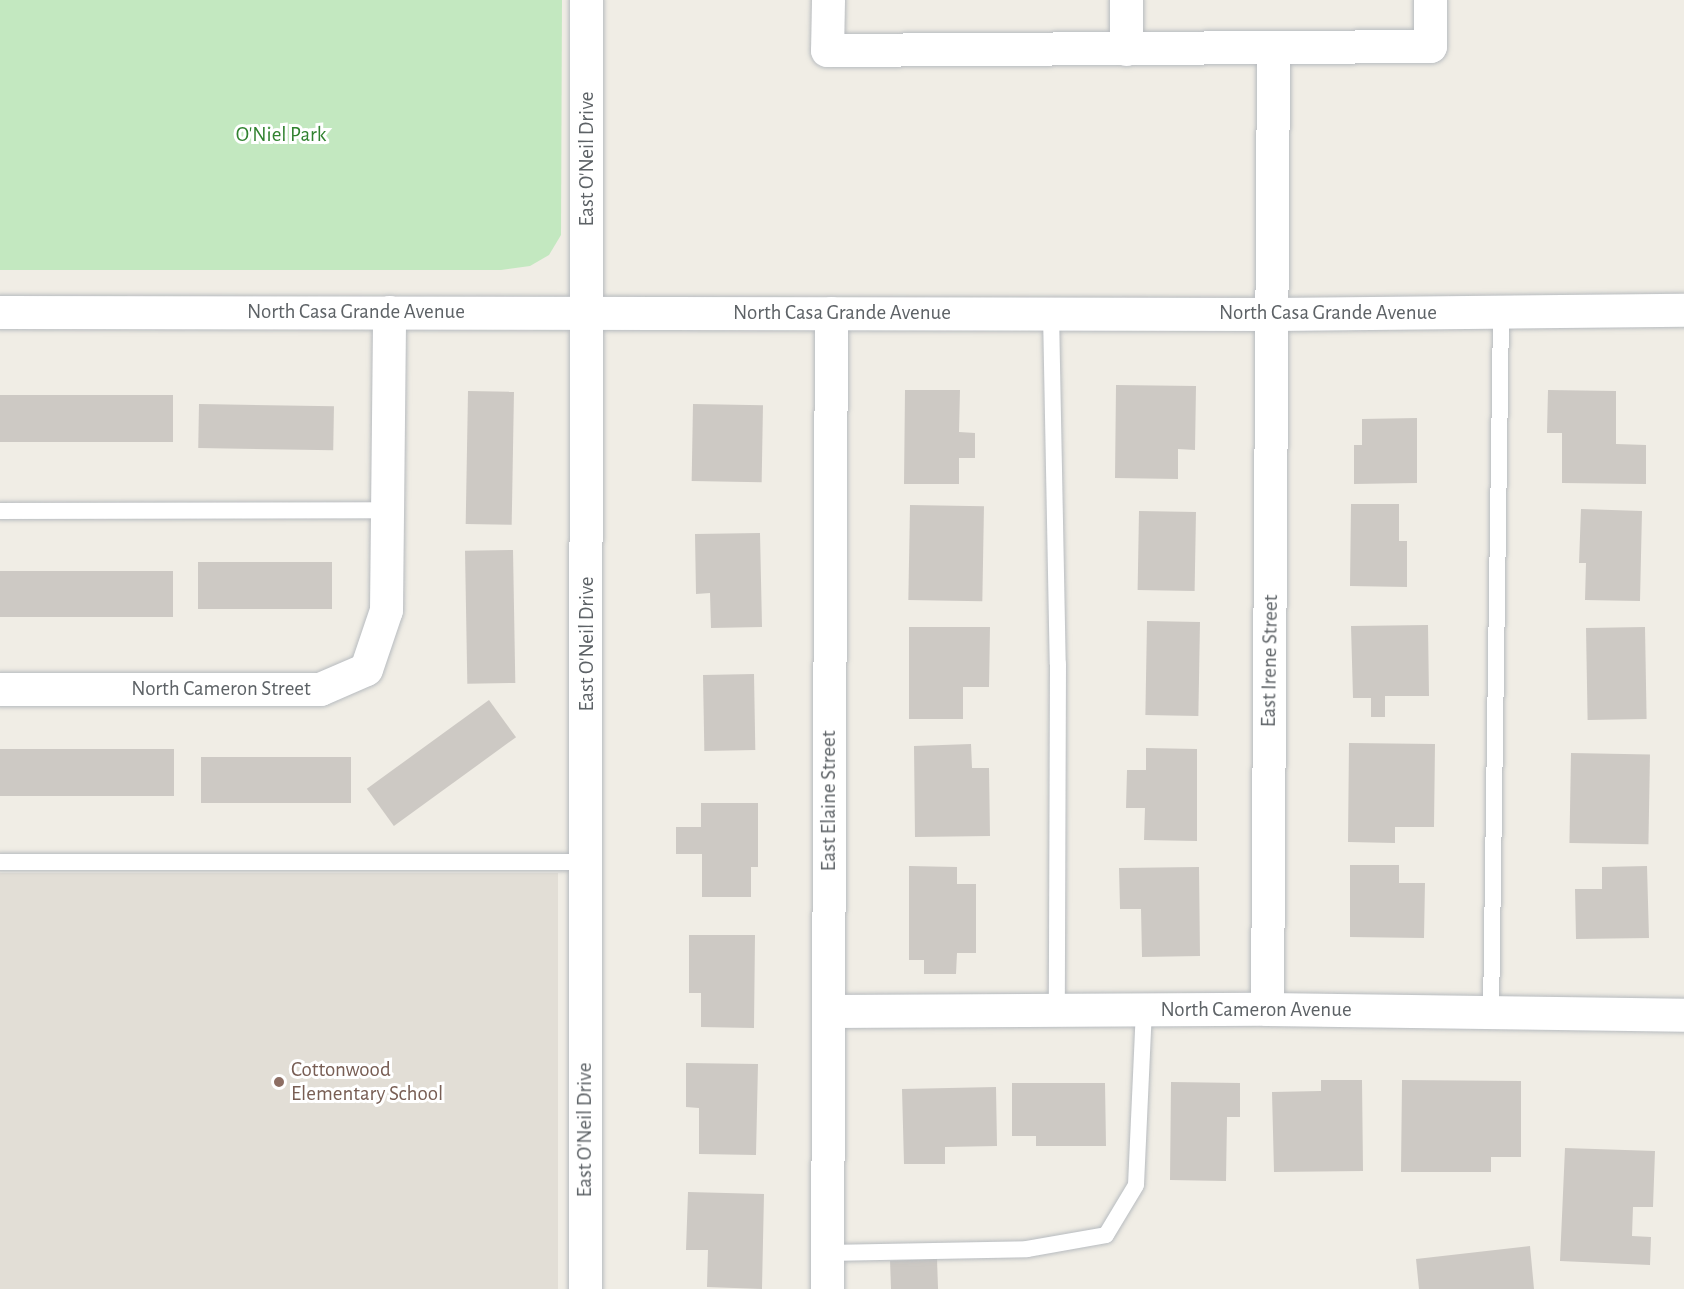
<!DOCTYPE html>
<html>
<head>
<meta charset="utf-8">
<style>
	body { margin:0 }
	#map { position:relative; width:1684px; height:1289px; overflow:hidden; background:#f0ede5; font-family:"Alegreya Sans",sans-serif }
	div>[style] { position:absolute }
	[style*='--x'] { left:calc(var(--x)*1px); top:calc(var(--y)*1px); width:calc(var(--w)*1px); rotate:calc(var(--a)*1deg) }
	.education>* { inset:0; background:#e2ded6; transform-origin:0 0 }
	.green>* { inset:0; background:#c3e8c0 }
	.building>* { inset:0; background:#cdc9c4; transform-origin:0 0 }
	.roads { filter:drop-shadow(0 0 2px #b7bbbf) drop-shadow(0 0 2px #b7bbbf) }
	.lane>* { height:16px; margin:-8px; padding:0 8px; transform-origin:8px; border-radius:8px; background:#fff }
	.street>* { height:33px; margin:-16.5px; padding:0 16.5px; transform-origin:16.5px; border-radius:16.5px; background:#fff }
	.secondary>* { height:33px; margin:-16.5px; padding:0 16.5px; transform-origin:16.5px; border-radius:16.5px; background:#fff }
	.dots>* { width:16px; height:16px; translate:-50% -50%; box-sizing:border-box; border:3px solid #fff; border-radius:50% }
	span { translate:-50% -50%; white-space:nowrap; text-align:center; line-height:1.15; -webkit-text-stroke:6px #fff; paint-order:stroke }
	.park-label { font-size:21px; color:#318230 }
	.street-label { font-size:21px; color:#5d6266 }
	.education-label { font-size:21px; color:#785e54 }
	.left { translate:0 -50%; text-align:left }
</style>
</head>
<body>
<div id="map">
	<div class="education">
		<div style="left:0;top:873px;width:558px;height:416px"></div>
	</div>
	<div class="green">
		<div style="clip-path:polygon(0 0,562px 0,561px 235px,549px 255px,530px 266px,501px 270px,0 270px)"></div>
	</div>
	<div class="building">
		<div style="clip-path:polygon(1116px 385px,1196px 386px,1195px 450px,1178px 449px,1178px 479px,1115px 478px)"></div>
		<div style="clip-path:polygon(905px 390px,960px 390px,959px 432px,975px 433px,975px 458px,959px 458px,959px 484px,904px 484px)"></div>
		<div style="clip-path:polygon(1548px 390px,1616px 391px,1616px 444px,1646px 445px,1646px 484px,1562px 483px,1562px 433px,1547px 433px)"></div>
		<div style="left:468px;top:391px;width:46px;height:133px;rotate:1deg"></div>
		<div style="left:173px;top:395px;width:47px;height:173px;rotate:90deg"></div>
		<div style="left:199px;top:404px;width:135px;height:44px;rotate:1deg"></div>
		<div style="left:693px;top:404px;width:70px;height:77px;rotate:1deg"></div>
		<div style="clip-path:polygon(1417px 418px,1417px 483px,1354px 484px,1354px 445px,1362px 445px,1362px 419px)"></div>
		<div style="clip-path:polygon(1351px 504px,1399px 504px,1399px 541px,1407px 541px,1407px 587px,1350px 586px)"></div>
		<div style="left:910px;top:505px;width:74px;height:95px;rotate:1deg"></div>
		<div style="clip-path:polygon(1581px 509px,1642px 511px,1640px 601px,1585px 600px,1586px 563px,1579px 563px)"></div>
		<div style="left:1139px;top:511px;width:57px;height:79px;rotate:1deg"></div>
		<div style="clip-path:polygon(760px 533px,762px 627px,711px 628px,710px 593px,696px 594px,695px 534px)"></div>
		<div style="left:513px;top:550px;width:133px;height:48px;rotate:89deg"></div>
		<div style="left:332px;top:562px;width:47px;height:134px;rotate:90deg"></div>
		<div style="left:0;top:571px;width:173px;height:46px"></div>
		<div style="left:1147px;top:621px;width:53px;height:94px;rotate:1deg"></div>
		<div style="clip-path:polygon(1428px 625px,1429px 696px,1385px 696px,1385px 717px,1371px 717px,1371px 698px,1353px 698px,1351px 626px)"></div>
		<div style="clip-path:polygon(909px 627px,990px 627px,989px 687px,963px 687px,963px 719px,909px 719px)"></div>
		<div style="left:1645px;top:627px;width:92px;height:59px;rotate:89deg"></div>
		<div style="left:754px;top:674px;width:76px;height:51px;rotate:89deg"></div>
		<div style="left:489px;top:700px;width:46px;height:151px;rotate:54deg"></div>
		<div style="clip-path:polygon(1349px 743px,1435px 744px,1434px 827px,1395px 827px,1395px 843px,1348px 842px)"></div>
		<div style="clip-path:polygon(971px 744px,972px 768px,989px 768px,990px 836px,915px 837px,914px 746px)"></div>
		<div style="clip-path:polygon(1146px 748px,1197px 749px,1197px 841px,1144px 840px,1145px 808px,1126px 808px,1127px 770px,1146px 770px)"></div>
		<div style="left:0;top:749px;width:174px;height:47px"></div>
		<div style="left:1571px;top:753px;width:79px;height:90px;rotate:1deg"></div>
		<div style="left:351px;top:757px;width:46px;height:150px;rotate:90deg"></div>
		<div style="clip-path:polygon(701px 803px,758px 803px,758px 867px,751px 867px,751px 897px,702px 897px,702px 854px,676px 854px,676px 827px,701px 827px)"></div>
		<div style="clip-path:polygon(1350px 865px,1399px 865px,1399px 883px,1425px 883px,1424px 938px,1350px 937px)"></div>
		<div style="clip-path:polygon(909px 866px,957px 867px,957px 884px,976px 884px,976px 953px,957px 953px,956px 974px,924px 974px,924px 960px,909px 960px)"></div>
		<div style="clip-path:polygon(1647px 866px,1649px 938px,1576px 939px,1575px 889px,1602px 889px,1602px 867px)"></div>
		<div style="clip-path:polygon(1199px 867px,1200px 956px,1142px 957px,1141px 909px,1120px 909px,1119px 868px)"></div>
		<div style="clip-path:polygon(689px 935px,755px 935px,754px 1028px,701px 1027px,701px 993px,689px 993px)"></div>
		<div style="clip-path:polygon(686px 1063px,758px 1064px,756px 1155px,699px 1154px,699px 1108px,686px 1107px)"></div>
		<div style="clip-path:polygon(1321px 1080px,1362px 1080px,1363px 1171px,1274px 1172px,1272px 1092px,1321px 1091px)"></div>
		<div style="clip-path:polygon(1402px 1080px,1521px 1081px,1521px 1157px,1491px 1157px,1491px 1172px,1401px 1172px)"></div>
		<div style="clip-path:polygon(1171px 1082px,1240px 1083px,1240px 1117px,1227px 1117px,1226px 1181px,1170px 1180px)"></div>
		<div style="clip-path:polygon(1012px 1083px,1105px 1083px,1106px 1146px,1036px 1146px,1036px 1136px,1012px 1136px)"></div>
		<div style="clip-path:polygon(996px 1087px,997px 1146px,945px 1147px,945px 1164px,904px 1164px,902px 1089px)"></div>
		<div style="clip-path:polygon(1565px 1148px,1655px 1151px,1653px 1207px,1633px 1207px,1632px 1236px,1651px 1237px,1650px 1265px,1560px 1261px)"></div>
		<div style="clip-path:polygon(688px 1192px,764px 1194px,762px 1289px,707px 1287px,708px 1250px,686px 1250px)"></div>
		<div style="clip-path:polygon(1530px 1246px,1534px 1289px,1419px 1289px,1416px 1259px)"></div>
		<div style="left:937px;top:1259px;width:30px;height:47px;rotate:88deg"></div>
	</div>
	<div class="roads">
		<div class="lane">
			<div style="--x:1051;--y:313;--w:351;--a:88.9"></div>
			<div style="--x:1058;--y:664;--w:346;--a:90.2"></div>
			<div style="--x:0;--y:511;--w:388;--a:-0.1"></div>
			<div style="--x:0;--y:862;--w:586;--a:0"></div>
			<div style="--x:1491;--y:1013;--w:702;--a:-89.18"></div>
			<div style="--x:827;--y:1253;--w:200;--a:-1.1"></div>
			<div style="--x:1027;--y:1249;--w:80;--a:-10"></div>
			<div style="--x:1106;--y:1235;--w:58;--a:-59"></div>
			<div style="--x:1136;--y:1185;--w:175;--a:-87.4"></div>
		</div>
		<div class="street">
			<div style="--x:828;--y:0;--w:50;--a:91.1"></div>
			<div style="--x:827;--y:50;--w:603;--a:-0.38"></div>
			<div style="--x:1430;--y:46;--w:46;--a:-90"></div>
			<div style="--x:1126;--y:49;--w:49;--a:-90"></div>
			<div style="--x:0;--y:312;--w:1274;--a:0.09"></div>
			<div style="--x:1274;--y:314;--w:410;--a:-0.6"></div>
			<div style="--x:0;--y:689;--w:320;--a:0"></div>
			<div style="--x:320;--y:689;--w:50;--a:-23.5"></div>
			<div style="--x:366;--y:669;--w:62;--a:-71.3"></div>
			<div style="--x:386;--y:610;--w:298;--a:-89.4"></div>
			<div style="--x:1267;--y:1009;--w:960;--a:-89.64"></div>
			<div style="--x:828;--y:1011;--w:439;--a:-0.3"></div>
			<div style="--x:1267;--y:1009;--w:417;--a:0.8"></div>
			<div style="--x:827;--y:1289;--w:976;--a:-89.77"></div>
		</div>
		<div class="secondary">
			<div style="--x:585;--y:1289;--w:1289;--a:-89.96"></div>
		</div>
	</div>
	<div class="dots">
		<div style="left:279px;top:1082px;background:#8d6e63"></div>
	</div>
	<div class="park-label">
		<span style="left:281px;top:135px">O'Niel Park</span>
	</div>
	<div class="street-label">
		<span style="left:587px;top:159px;rotate:-90deg">East O'Neil Drive</span>
		<span style="left:356px;top:312px">North Casa Grande Avenue</span>
		<span style="left:842px;top:313px">North Casa Grande Avenue</span>
		<span style="left:1328px;top:313px">North Casa Grande Avenue</span>
		<span style="left:587px;top:644px;rotate:-90deg">East O'Neil Drive</span>
		<span style="left:1270px;top:661px;rotate:-89deg">East Irene Street</span>
		<span style="left:221px;top:689px">North Cameron Street</span>
		<span style="left:829px;top:801px;rotate:-90deg">East Elaine Street</span>
		<span style="left:1256px;top:1010px">North Cameron Avenue</span>
		<span style="left:585px;top:1130px;rotate:-90deg">East O'Neil Drive</span>
	</div>
	<div class="education-label">
		<span class="left" style="left:291px;top:1082px">Cottonwood<br>Elementary School</span>
	</div>
</div>
</body>
</html>
